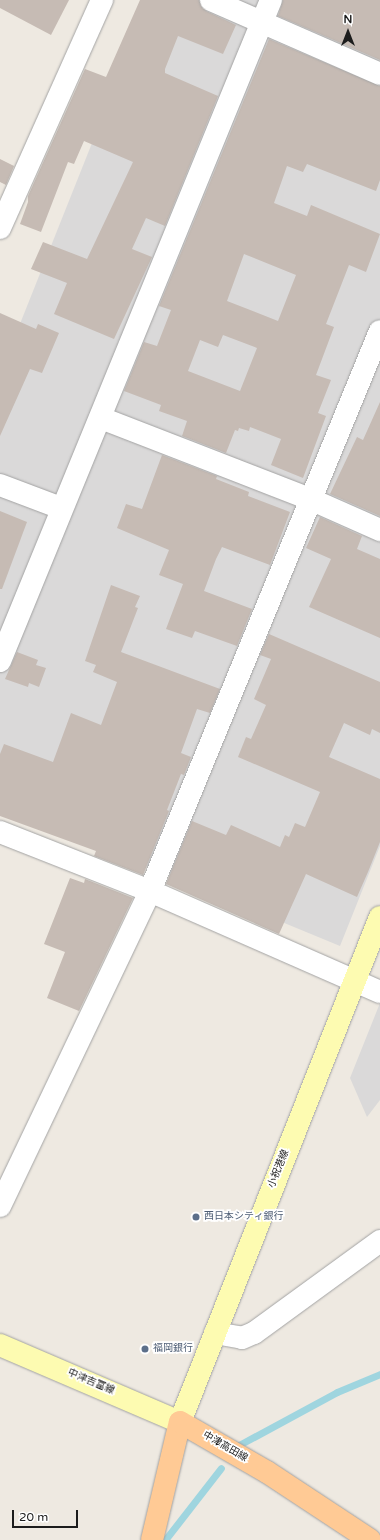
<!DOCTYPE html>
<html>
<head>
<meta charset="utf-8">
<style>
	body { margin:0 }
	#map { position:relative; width:380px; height:1540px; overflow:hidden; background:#eee9e1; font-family:"Varela Round","Noto Sans JP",sans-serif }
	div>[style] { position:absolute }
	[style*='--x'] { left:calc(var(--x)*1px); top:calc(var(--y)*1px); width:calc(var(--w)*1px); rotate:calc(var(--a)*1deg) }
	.residential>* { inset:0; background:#dad9d9 }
	.stream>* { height:7px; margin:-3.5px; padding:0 3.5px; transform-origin:3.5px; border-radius:3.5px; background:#9fd5df }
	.building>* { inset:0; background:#c6bbb4 }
	.roads { filter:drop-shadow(0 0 1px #a3a3a3) drop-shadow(0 0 1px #a3a3a3) }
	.street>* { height:22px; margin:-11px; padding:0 11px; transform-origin:11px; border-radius:11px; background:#fff }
	.secondary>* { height:22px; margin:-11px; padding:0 11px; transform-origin:11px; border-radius:11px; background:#fdfbb1 }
	.primary>* { height:22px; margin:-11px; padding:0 11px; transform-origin:11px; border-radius:11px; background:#ffca95 }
	.dots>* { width:11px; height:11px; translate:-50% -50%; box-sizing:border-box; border:2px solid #fff; border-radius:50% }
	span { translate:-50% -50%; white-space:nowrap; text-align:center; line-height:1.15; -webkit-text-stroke:3.5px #fff; paint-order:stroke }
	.street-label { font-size:10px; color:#1c1c1c }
	.service-label { font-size:10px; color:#4e5e75 }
	.left { translate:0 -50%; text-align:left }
	.north { position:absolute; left:328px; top:12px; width:40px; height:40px; -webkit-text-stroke:3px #fff; paint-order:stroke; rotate:0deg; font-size:11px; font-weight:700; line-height:16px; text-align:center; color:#1c1c1c }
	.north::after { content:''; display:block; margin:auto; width:14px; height:18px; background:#1c1c1c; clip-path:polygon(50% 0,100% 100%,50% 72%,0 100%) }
	.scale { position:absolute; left:12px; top:1510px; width:66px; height:18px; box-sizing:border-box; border:2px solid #1c1c1c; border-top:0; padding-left:5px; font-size:12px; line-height:14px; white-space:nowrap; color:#1c1c1c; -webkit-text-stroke:3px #fff; paint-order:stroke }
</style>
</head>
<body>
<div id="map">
	<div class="residential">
		<div style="clip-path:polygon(149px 0,380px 0,380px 846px,340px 946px,0 806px,0 374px)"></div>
		<div style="clip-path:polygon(380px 1003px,380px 1100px,367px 1117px,350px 1078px)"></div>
	</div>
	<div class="stream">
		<div style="--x:239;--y:1445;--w:111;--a:-28.4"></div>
		<div style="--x:337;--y:1392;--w:47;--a:-22.7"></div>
		<div style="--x:165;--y:1540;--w:91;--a:-52.1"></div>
	</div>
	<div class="building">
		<div style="clip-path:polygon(0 0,69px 0,51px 35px,0 8px)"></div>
		<div style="clip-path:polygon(140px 0,199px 0,206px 11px,236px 25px,223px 54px,178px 36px,165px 69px,165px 73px,218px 96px,165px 226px,146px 218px,132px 249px,152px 257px,114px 339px,54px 314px,67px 283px,31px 269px,43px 242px,87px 259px,133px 162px,84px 141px,74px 164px,68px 162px,41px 232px,20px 224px,28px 202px,28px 196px,85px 69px,106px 77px)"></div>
		<div style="clip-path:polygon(283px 0,380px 0,380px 60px,278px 16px)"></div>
		<div style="clip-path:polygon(evenodd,269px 39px,380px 86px,380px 180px,376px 191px,307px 164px,303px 172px,287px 166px,274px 203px,307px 216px,311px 205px,380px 234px,366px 272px,349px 265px,326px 324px,334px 327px,316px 375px,331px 380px,318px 413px,326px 416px,303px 478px,271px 465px,281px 439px,250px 427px,249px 431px,239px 428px,238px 431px,235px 430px,226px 453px,182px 436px,187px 421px,159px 411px,161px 405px,124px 391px,144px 342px,157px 346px,171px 310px,159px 306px,269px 39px,244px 254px,296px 275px,278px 321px,227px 301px,244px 254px,269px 39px,223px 335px,257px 348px,240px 391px,188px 371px,200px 340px,218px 347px,223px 335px)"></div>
		<div style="clip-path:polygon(0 159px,14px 166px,6px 185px,0 182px)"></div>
		<div style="clip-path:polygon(0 313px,36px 329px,38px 324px,59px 333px,42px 373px,30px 369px,0 436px)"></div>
		<div style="clip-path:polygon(380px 402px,380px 516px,330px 494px,357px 437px,363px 440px)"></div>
		<div style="clip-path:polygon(162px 455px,217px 476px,216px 479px,249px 492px,248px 496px,290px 512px,270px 565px,222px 547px,216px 559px,204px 591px,252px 609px,237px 646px,195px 631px,192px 638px,166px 629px,183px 584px,159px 575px,169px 550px,117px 528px,126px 504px,142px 509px)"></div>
		<div style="clip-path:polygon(0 511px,27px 522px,2px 589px,0 589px)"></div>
		<div style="clip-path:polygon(320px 517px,362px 536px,357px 549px,380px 559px,380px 638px,309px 607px,331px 559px,306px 548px)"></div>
		<div style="clip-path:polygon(111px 585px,140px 596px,135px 607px,138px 608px,121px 652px,220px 689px,210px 713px,197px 709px,181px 753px,191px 757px,184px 775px,181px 774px,167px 810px,169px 811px,143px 875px,94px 856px,96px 851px,0 816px,0 754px,4px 744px,53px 762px,71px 713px,101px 725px,117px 682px,93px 672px,96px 665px,85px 661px)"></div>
		<div style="clip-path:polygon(269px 634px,380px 682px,380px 733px,372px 729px,370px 735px,344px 723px,329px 757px,380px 779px,380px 842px,368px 872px,357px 897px,306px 874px,279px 934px,166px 884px,192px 821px,226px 835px,231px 825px,280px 847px,285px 835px,289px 837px,295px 823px,305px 827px,320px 792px,238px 757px,246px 737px,251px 739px,266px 705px,254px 699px,271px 659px,260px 655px)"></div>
		<div style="clip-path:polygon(17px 652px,38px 660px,36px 665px,46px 668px,39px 687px,29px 683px,28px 687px,5px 679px)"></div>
		<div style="clip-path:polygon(70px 878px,84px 883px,85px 879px,133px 898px,79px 1011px,47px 998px,65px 952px,44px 944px)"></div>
	</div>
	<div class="roads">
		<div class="street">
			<div style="--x:211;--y:0;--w:184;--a:23.6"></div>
			<div style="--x:0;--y:228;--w:250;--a:-65.9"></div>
			<div style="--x:101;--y:418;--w:224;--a:21.2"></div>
			<div style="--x:310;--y:499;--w:77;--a:23.9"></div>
			<div style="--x:0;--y:485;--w:65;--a:20.7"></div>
			<div style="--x:0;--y:661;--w:714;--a:-67.71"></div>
			<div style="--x:0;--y:832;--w:161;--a:21.5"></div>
			<div style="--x:150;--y:891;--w:251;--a:23.7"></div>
			<div style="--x:0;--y:1206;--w:349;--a:-64.5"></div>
			<div style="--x:150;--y:891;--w:605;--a:-67.67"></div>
			<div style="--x:215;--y:1333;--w:27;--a:10"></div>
			<div style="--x:242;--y:1338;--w:13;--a:-23"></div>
			<div style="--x:254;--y:1333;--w:156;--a:-36.1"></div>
		</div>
		<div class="secondary">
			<div style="--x:0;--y:1345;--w:196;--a:23.2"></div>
			<div style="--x:180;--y:1422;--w:543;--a:-68.39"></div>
		</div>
		<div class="primary">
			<div style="--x:152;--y:1540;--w:121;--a:-76.7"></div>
			<div style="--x:180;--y:1422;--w:100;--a:29.9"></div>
			<div style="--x:267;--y:1472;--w:123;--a:33.4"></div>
		</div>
	</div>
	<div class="dots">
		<div style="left:196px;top:1217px;background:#5c6f8a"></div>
		<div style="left:145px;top:1349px;background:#5c6f8a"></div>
	</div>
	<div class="street-label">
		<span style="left:279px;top:1169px;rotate:-68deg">小祝港線</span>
		<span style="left:91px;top:1382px;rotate:23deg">中津吉富線</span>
		<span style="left:225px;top:1447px;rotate:30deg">中津高田線</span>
	</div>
	<div class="service-label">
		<span class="left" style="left:204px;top:1217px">西日本シティ銀行</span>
		<span class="left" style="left:153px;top:1349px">福岡銀行</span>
	</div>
	<div class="north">N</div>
	<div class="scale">20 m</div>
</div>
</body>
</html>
